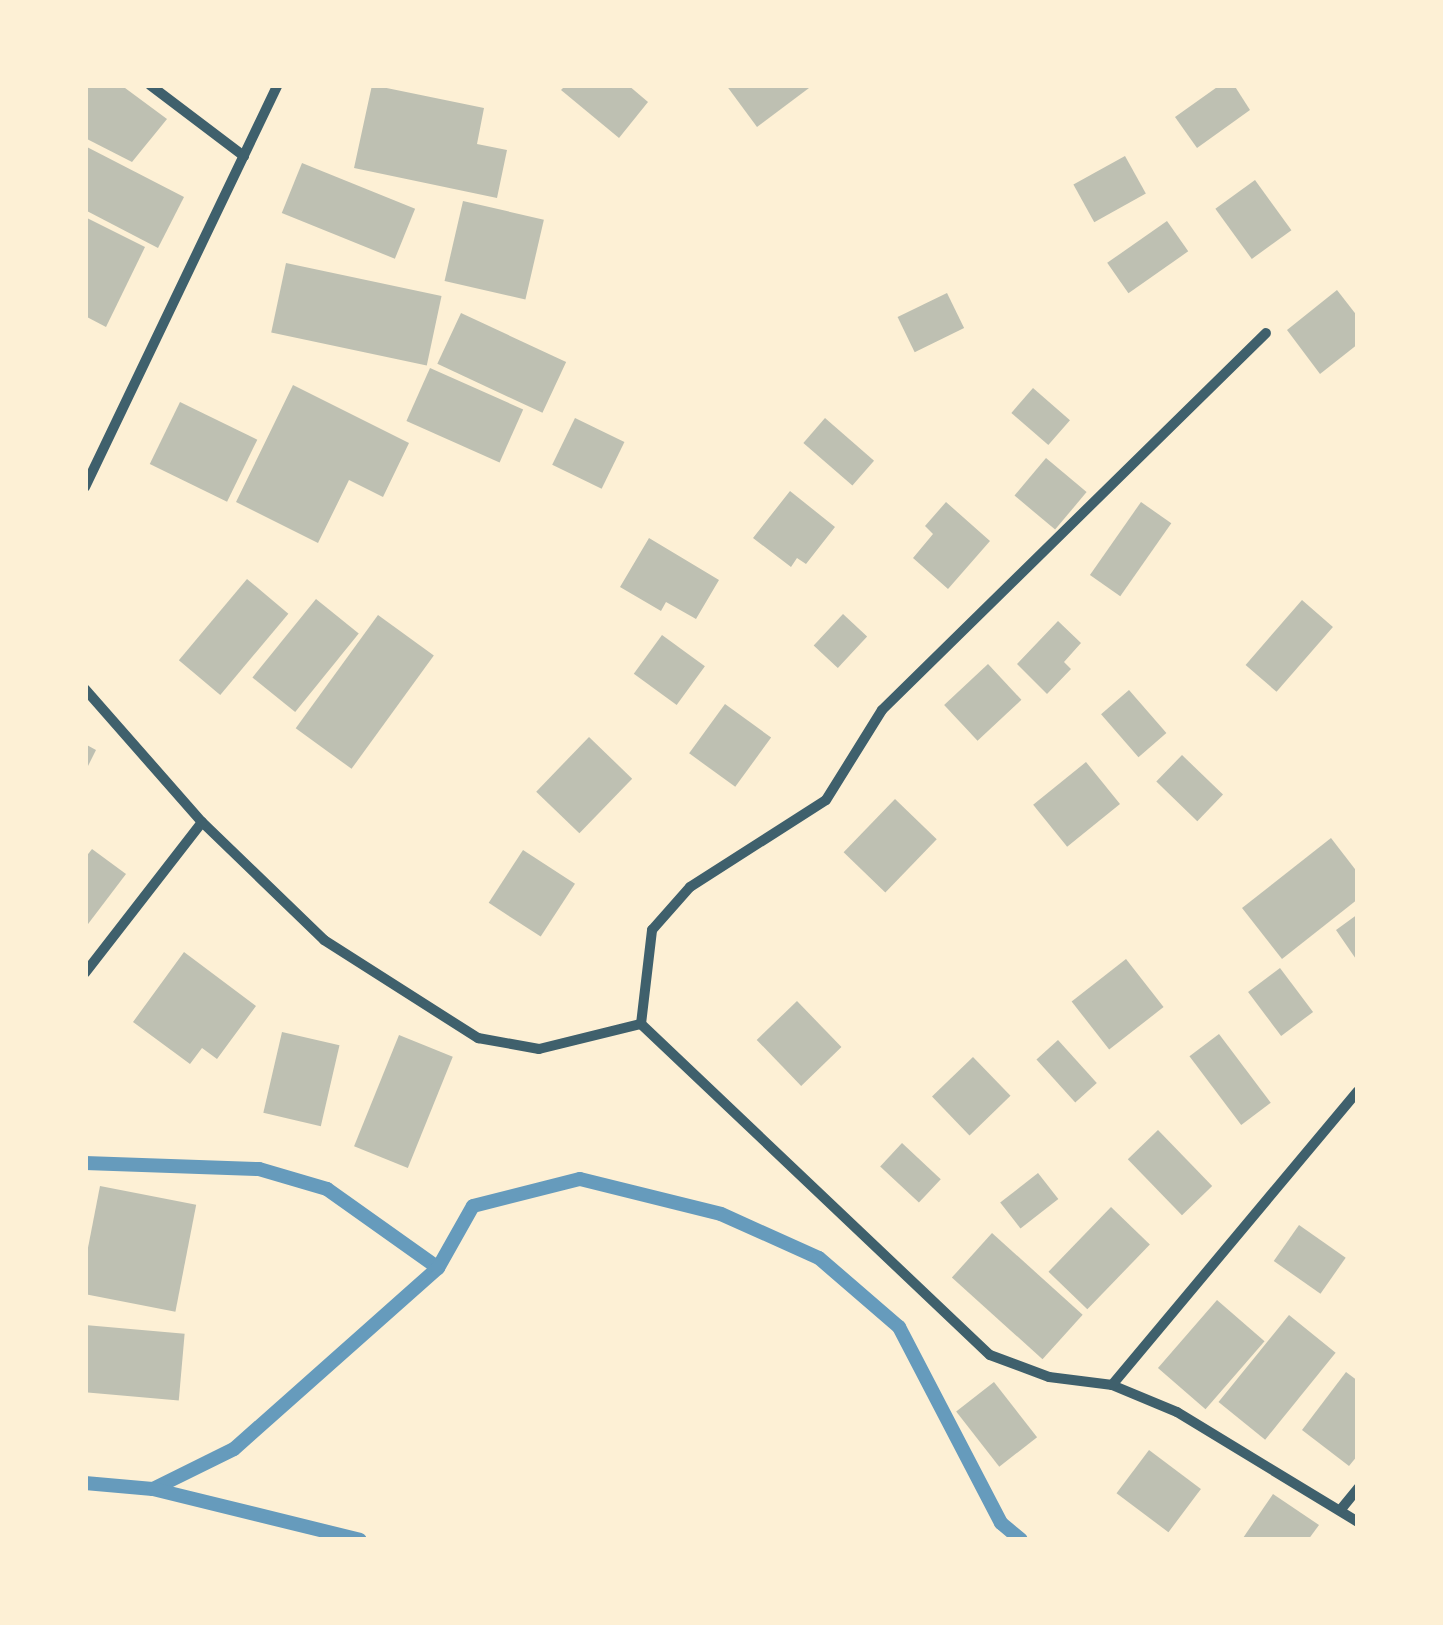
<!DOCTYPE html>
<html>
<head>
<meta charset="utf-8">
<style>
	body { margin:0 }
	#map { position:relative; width:1443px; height:1625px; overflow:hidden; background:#fdf0d5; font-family:"Titillium Web",sans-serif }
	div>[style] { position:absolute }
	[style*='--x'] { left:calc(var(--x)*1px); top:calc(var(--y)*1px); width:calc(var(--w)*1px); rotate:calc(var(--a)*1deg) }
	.stream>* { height:14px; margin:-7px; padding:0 7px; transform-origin:7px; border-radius:7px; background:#669bbc }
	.building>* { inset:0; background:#bec0b2; transform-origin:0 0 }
	.minor>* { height:10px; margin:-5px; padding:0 5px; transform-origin:5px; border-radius:5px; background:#3f606c }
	span { translate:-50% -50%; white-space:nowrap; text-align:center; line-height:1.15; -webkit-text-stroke:8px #fdf0d5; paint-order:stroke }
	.frame { position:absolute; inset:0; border:88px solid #fdf0d5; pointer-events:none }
</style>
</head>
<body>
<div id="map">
	<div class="stream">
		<div style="--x:85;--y:1163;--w:174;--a:2"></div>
		<div style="--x:259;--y:1169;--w:71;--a:16.4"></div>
		<div style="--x:327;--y:1189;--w:136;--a:35.4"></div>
		<div style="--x:85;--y:1483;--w:68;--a:5"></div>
		<div style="--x:153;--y:1489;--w:90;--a:-26.3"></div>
		<div style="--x:234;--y:1449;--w:273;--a:-41.6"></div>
		<div style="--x:438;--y:1268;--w:71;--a:-60.6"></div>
		<div style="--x:473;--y:1206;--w:110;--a:-14.2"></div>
		<div style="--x:580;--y:1179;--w:145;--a:13.9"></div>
		<div style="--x:721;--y:1214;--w:107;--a:24.2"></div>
		<div style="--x:819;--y:1258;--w:106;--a:40.8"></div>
		<div style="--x:899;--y:1327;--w:221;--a:62.5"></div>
		<div style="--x:1001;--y:1523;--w:26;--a:40"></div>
		<div style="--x:153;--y:1489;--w:213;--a:13.8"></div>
	</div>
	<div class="building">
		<div style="clip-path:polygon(85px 85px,121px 85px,167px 119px,132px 162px,85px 138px)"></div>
		<div style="clip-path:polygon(372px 85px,484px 108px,477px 144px,507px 150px,497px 198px,354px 168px)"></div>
		<div style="clip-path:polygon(566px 85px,628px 85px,648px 102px,619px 138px,561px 90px)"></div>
		<div style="clip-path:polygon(726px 85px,813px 85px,757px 127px)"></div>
		<div style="clip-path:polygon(1220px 85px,1234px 85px,1250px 110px,1197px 148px,1175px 117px)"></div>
		<div style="clip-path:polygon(85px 146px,184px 197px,158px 248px,85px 210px)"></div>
		<div style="left:1125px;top:156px;width:43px;height:59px;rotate:61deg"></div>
		<div style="left:302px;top:163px;width:122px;height:54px;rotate:22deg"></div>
		<div style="left:1255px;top:180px;width:62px;height:49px;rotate:54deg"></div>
		<div style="left:463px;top:201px;width:83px;height:82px;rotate:13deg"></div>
		<div style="clip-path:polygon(85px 217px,145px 247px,106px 327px,85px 316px)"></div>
		<div style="left:1167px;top:221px;width:37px;height:73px;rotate:55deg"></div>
		<div style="left:286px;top:263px;width:159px;height:71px;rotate:12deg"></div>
		<div style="clip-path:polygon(1337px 290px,1358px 317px,1358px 344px,1320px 374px,1287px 330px)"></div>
		<div style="left:947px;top:293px;width:39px;height:55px;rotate:64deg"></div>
		<div style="left:461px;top:313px;width:116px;height:56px;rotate:25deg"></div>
		<div style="left:430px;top:368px;width:102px;height:58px;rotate:24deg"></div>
		<div style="clip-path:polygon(293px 385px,409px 443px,383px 497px,349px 480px,318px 543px,236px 502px)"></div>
		<div style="left:1033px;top:388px;width:49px;height:33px;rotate:41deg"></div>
		<div style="left:180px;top:402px;width:86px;height:69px;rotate:26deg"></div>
		<div style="left:575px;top:418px;width:55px;height:52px;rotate:26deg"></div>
		<div style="left:825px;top:418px;width:65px;height:33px;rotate:41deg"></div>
		<div style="left:1046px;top:458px;width:53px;height:49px;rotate:40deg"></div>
		<div style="clip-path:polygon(790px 491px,835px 527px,806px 564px,797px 558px,791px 567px,753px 538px)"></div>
		<div style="clip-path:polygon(946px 502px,990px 541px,948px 589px,913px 558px,933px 534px,925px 526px)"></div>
		<div style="left:1141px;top:502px;width:37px;height:89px;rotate:35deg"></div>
		<div style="clip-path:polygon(649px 538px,719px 580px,696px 619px,666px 602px,661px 611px,620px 587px)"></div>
		<div style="left:247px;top:579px;width:54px;height:106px;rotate:40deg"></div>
		<div style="left:316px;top:599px;width:55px;height:101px;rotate:39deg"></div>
		<div style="left:1302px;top:600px;width:41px;height:86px;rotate:41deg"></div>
		<div style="left:843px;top:614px;width:33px;height:43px;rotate:43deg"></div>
		<div style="left:378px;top:615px;width:69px;height:140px;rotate:36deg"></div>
		<div style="clip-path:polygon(1058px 621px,1081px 643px,1064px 662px,1071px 669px,1047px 694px,1017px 664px)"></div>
		<div style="left:662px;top:635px;width:53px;height:48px;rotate:36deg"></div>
		<div style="left:988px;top:664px;width:49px;height:60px;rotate:47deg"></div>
		<div style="left:1129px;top:690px;width:57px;height:37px;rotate:49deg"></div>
		<div style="left:725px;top:704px;width:57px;height:61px;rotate:36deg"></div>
		<div style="left:589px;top:737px;width:60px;height:76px;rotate:44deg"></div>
		<div style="clip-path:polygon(85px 744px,96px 750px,85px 772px)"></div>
		<div style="left:1182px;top:755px;width:57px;height:37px;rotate:44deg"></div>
		<div style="left:1086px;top:762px;width:54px;height:68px;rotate:51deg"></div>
		<div style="left:895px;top:799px;width:58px;height:74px;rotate:44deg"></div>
		<div style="clip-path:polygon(1331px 838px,1358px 873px,1358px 899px,1282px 959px,1242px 908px)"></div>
		<div style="clip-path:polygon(92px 849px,126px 874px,85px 928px,85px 858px)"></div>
		<div style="left:523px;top:850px;width:62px;height:63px;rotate:33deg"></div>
		<div style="clip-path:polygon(1358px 914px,1358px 962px,1336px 930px)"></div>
		<div style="clip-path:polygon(184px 952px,256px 1006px,217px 1059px,202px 1048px,190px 1064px,133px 1022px)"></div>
		<div style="left:1126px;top:959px;width:61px;height:69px;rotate:52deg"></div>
		<div style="left:1280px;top:968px;width:55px;height:40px;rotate:53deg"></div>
		<div style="left:797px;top:1001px;width:64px;height:56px;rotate:46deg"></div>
		<div style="left:282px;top:1032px;width:59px;height:83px;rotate:13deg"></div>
		<div style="left:1219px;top:1034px;width:86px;height:37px;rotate:53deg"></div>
		<div style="left:399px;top:1035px;width:58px;height:120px;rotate:22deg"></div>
		<div style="left:1058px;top:1040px;width:58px;height:29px;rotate:48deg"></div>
		<div style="left:973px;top:1057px;width:54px;height:57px;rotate:46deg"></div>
		<div style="left:1158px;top:1130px;width:78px;height:42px;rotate:46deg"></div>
		<div style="left:902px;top:1143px;width:53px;height:32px;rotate:43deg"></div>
		<div style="left:1038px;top:1173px;width:33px;height:48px;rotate:52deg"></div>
		<div style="left:100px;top:1186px;width:98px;height:109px;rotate:11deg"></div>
		<div style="left:1111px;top:1207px;width:54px;height:90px;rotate:44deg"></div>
		<div style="left:1299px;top:1225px;width:57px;height:44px;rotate:35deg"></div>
		<div style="left:992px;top:1233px;width:122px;height:60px;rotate:42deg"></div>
		<div style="left:1217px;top:1300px;width:63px;height:90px;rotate:41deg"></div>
		<div style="left:1289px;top:1315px;width:60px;height:112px;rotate:39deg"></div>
		<div style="left:85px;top:1325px;width:100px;height:67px;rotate:5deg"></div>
		<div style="clip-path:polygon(1346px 1372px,1358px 1381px,1358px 1455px,1349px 1466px,1302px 1430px)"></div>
		<div style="left:994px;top:1382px;width:70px;height:48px;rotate:52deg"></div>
		<div style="left:1149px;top:1450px;width:65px;height:54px;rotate:37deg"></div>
		<div style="clip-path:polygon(1273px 1494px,1319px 1525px,1308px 1540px,1243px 1538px)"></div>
	</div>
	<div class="minor">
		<div style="--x:150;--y:85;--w:118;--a:37.1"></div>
		<div style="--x:85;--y:487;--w:446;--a:-64.4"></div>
		<div style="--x:85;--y:689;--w:177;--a:48.7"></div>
		<div style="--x:202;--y:822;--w:170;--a:44"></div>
		<div style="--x:324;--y:940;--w:183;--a:32.5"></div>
		<div style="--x:478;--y:1038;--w:62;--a:10.2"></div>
		<div style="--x:539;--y:1049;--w:105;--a:-13.8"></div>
		<div style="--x:641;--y:1024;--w:481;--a:43.5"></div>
		<div style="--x:990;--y:1355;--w:63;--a:20.4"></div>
		<div style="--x:1049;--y:1377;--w:64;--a:7.2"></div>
		<div style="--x:1112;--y:1385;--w:70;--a:22.6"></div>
		<div style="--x:1177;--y:1412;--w:212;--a:31.3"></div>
		<div style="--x:85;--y:973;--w:191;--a:-52.2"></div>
		<div style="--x:641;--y:1024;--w:95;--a:-83.3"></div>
		<div style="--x:652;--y:930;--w:57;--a:-48.5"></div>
		<div style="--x:690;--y:887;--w:161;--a:-32.6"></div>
		<div style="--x:826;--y:800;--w:106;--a:-58.1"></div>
		<div style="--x:882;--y:710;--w:538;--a:-44.47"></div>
		<div style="--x:1112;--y:1385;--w:383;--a:-50.1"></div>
		<div style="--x:1342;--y:1508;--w:26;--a:-51"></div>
	</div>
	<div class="frame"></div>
</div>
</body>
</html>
